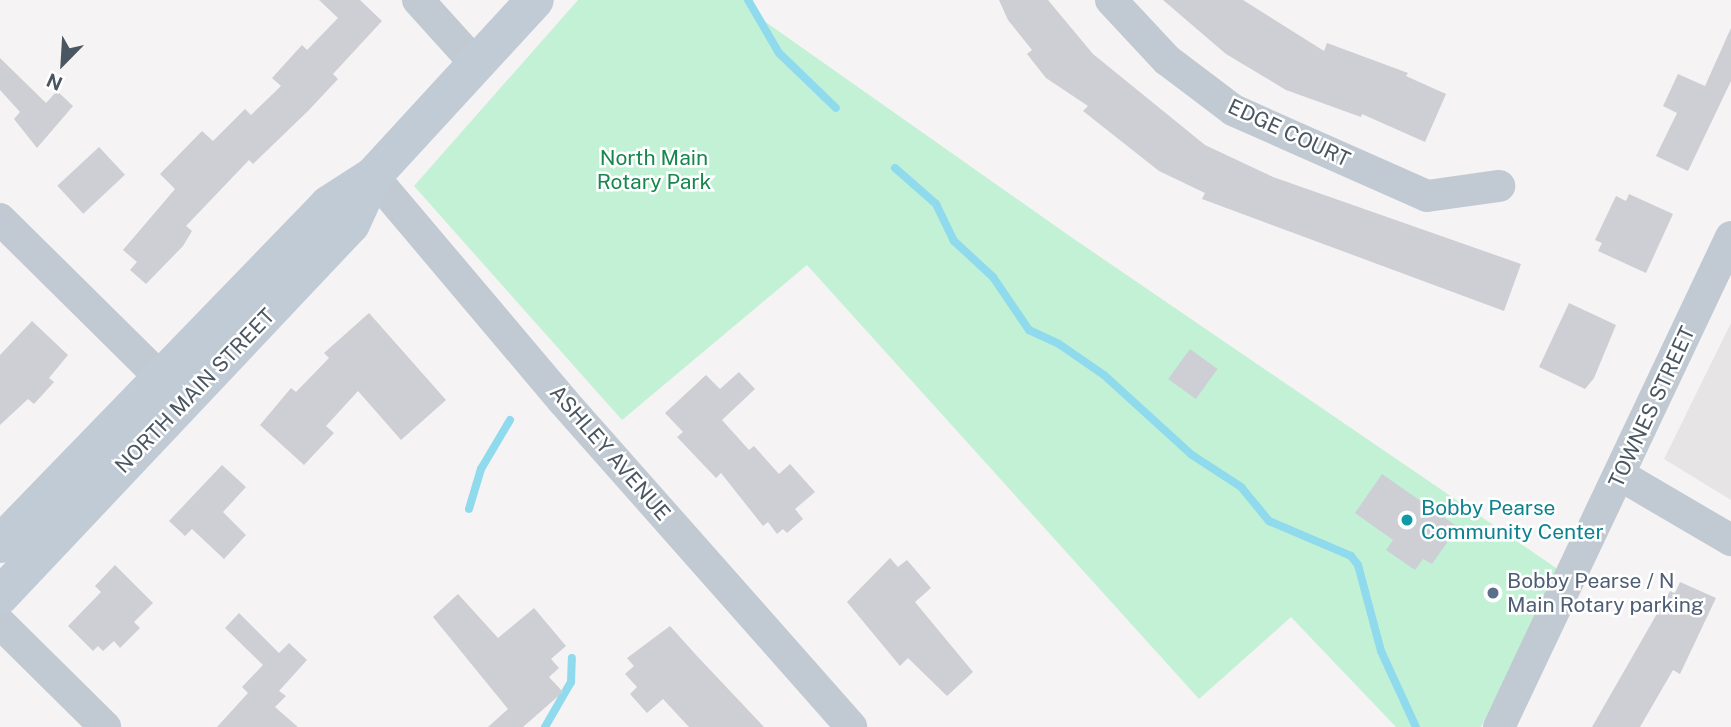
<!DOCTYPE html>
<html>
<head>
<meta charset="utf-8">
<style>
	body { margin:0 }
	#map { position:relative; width:1731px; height:727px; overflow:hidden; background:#f5f3f3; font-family:"Public Sans",sans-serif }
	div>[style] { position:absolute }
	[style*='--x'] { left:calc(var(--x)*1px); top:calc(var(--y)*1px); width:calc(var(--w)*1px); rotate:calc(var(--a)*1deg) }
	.education>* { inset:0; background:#e6e4e5 }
	.green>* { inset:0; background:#c3f1d5 }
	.stream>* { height:8px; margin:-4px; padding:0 4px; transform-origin:4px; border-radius:4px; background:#90daee }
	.building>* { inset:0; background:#cdcfd5; transform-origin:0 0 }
	.street>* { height:32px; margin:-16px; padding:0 16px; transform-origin:16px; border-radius:16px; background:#c1cad2 }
	.secondary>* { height:38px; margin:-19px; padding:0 19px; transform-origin:19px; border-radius:19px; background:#c1cbd6 }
	.dots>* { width:19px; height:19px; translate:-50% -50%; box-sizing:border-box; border:4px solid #fff; border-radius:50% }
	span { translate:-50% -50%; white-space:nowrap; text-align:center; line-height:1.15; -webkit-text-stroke:5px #fff; paint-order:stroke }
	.street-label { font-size:21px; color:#4a5661 }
	.park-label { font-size:21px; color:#17864f }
	.culture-label { font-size:21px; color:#0d838f }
	.left { translate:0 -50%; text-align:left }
	.service-label { font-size:21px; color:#4e5e75 }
	.north { position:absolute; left:28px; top:28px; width:70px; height:70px; -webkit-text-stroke:5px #fff; paint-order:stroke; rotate:204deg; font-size:19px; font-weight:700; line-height:28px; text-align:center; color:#4a5661 }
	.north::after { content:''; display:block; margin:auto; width:24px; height:32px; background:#4a5661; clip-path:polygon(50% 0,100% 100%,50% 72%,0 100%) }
</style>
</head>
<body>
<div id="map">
	<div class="education">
		<div style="clip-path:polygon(1731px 323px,1731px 500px,1664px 459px)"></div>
	</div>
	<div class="green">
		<div style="clip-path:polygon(578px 0,747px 0,760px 18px,1071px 237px,1559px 570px,1481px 727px,1396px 727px,1291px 617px,1199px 699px,807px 265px,622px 420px,414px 186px)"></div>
	</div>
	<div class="stream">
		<div style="--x:748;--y:0;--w:61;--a:59.7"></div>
		<div style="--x:779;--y:53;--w:79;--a:44"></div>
		<div style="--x:895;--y:168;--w:55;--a:41.3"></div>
		<div style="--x:936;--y:204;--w:41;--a:64.1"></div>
		<div style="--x:954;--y:241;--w:53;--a:42.7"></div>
		<div style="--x:993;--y:277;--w:64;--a:55.8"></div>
		<div style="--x:1029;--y:330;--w:33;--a:25"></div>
		<div style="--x:1059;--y:344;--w:55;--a:34.6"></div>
		<div style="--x:1104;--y:375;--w:119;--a:42.3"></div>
		<div style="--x:1192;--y:455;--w:59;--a:33.1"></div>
		<div style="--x:1241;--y:487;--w:44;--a:50.5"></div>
		<div style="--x:1269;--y:521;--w:89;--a:23.1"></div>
		<div style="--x:1351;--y:556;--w:11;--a:52"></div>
		<div style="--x:1358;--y:565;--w:89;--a:75"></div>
		<div style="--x:1381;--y:651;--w:84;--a:65.3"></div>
		<div style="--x:469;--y:509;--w:42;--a:-73.3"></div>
		<div style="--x:481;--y:469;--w:57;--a:-59.4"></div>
		<div style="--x:545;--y:727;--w:52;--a:-60"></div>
		<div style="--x:571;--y:682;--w:24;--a:-88"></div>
	</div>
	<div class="building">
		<div style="clip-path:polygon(319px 0,360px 0,382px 21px,333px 74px,338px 79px,308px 111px,253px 164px,249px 160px,186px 226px,192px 231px,183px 246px,146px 284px,130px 270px,137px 262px,123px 250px,175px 189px,160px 174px,202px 131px,213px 141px,245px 109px,251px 115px,281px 86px,272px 78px,302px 45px,307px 50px,338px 18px)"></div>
		<div style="clip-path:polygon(999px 0,1048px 0,1093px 54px,1205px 145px,1273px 177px,1521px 264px,1504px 311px,1202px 199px,1205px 193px,1159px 171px,1083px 111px,1088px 106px,1046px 78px,1027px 54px,1032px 50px,1008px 20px)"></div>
		<div style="clip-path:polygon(1163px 0,1243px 0,1324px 51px,1327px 43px,1408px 73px,1406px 76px,1446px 94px,1425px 142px,1362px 114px,1361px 117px,1286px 90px,1226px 54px)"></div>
		<div style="clip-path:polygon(1731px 28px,1731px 81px,1688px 171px,1656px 156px,1677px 113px,1663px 106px,1678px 74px,1705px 86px)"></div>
		<div style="clip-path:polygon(0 58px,46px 103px,57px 91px,73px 106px,37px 148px,14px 119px,20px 112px,0 90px)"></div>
		<div style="left:99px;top:147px;width:38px;height:57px;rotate:47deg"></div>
		<div style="clip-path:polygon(1629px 194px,1673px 214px,1646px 273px,1598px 251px,1602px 243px,1595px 240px,1616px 196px,1626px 201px)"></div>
		<div style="clip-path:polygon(1569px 303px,1616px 325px,1594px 378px,1585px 389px,1539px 367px)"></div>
		<div style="clip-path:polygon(369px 313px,446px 400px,401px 440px,358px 391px,326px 426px,334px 433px,304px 465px,260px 425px,291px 388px,296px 392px,329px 358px,324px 353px)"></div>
		<div style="clip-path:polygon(32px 321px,68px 355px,49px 378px,54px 382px,34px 404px,28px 399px,0 425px,0 355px)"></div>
		<div style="left:1190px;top:349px;width:34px;height:37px;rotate:36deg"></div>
		<div style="clip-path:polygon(739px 372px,755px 389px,722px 420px,749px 450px,754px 446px,779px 474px,790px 464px,815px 492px,795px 509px,803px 519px,787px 533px,783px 529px,777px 534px,768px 522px,763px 526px,721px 473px,716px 478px,677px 437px,683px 432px,665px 413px,706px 375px,720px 389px)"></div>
		<div style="clip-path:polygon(222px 465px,246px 487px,223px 512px,246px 535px,224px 559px,192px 529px,185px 536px,169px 521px)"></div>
		<div style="clip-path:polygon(1382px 474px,1458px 527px,1432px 564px,1423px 559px,1415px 570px,1386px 550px,1393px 540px,1355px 513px)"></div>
		<div style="clip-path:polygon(890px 558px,898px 567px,907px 560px,931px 588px,915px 602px,973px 672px,947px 696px,908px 658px,900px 666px,847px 602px)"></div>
		<div style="clip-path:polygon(115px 565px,153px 603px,134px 622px,140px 628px,120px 648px,114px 641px,103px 651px,98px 646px,93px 651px,68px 626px,101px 592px,95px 586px)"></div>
		<div style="clip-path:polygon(1680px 582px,1716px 598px,1680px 674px,1673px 670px,1640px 727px,1592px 727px,1670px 591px,1675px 593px)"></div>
		<div style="clip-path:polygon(458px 594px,498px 638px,534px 608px,566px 646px,551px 659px,559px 668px,549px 677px,563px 692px,523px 727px,488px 727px,508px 709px,433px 617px)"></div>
		<div style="clip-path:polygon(239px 613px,279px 653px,289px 643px,307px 660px,279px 691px,286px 696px,275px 707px,298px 727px,217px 727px,248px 693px,242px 687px,263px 665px,225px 628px)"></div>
		<div style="clip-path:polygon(670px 626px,697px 656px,764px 727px,689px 727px,663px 699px,647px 713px,630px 694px,637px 687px,625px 674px,634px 666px,627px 658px)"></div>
	</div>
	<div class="street">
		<div style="--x:418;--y:0;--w:85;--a:47.9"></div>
		<div style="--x:1111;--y:0;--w:82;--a:47"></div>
		<div style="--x:1167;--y:60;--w:83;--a:37.1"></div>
		<div style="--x:1233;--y:110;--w:212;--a:23.9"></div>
		<div style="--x:1427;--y:196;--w:73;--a:-7.9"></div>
		<div style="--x:373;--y:176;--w:294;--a:49.8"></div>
		<div style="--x:563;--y:401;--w:435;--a:48.5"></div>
		<div style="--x:0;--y:219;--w:247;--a:44.7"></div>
		<div style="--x:1620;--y:475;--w:129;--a:30.4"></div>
		<div style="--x:0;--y:623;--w:148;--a:44.7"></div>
		<div style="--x:1499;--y:727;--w:542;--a:-64.66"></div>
	</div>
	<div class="secondary">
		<div style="--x:0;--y:544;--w:472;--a:-45.9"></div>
		<div style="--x:328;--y:205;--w:54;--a:-32.8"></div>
		<div style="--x:373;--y:176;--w:239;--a:-47.4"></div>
		<div style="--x:0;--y:596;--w:511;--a:-46.66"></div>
		<div style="--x:351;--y:224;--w:53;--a:-65.4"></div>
	</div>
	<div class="dots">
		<div style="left:1407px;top:520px;background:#0f9aa8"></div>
		<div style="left:1493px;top:593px;background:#5c6f8a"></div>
	</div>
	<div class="street-label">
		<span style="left:1289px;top:133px;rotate:25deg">EDGE COURT</span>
		<span style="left:195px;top:391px;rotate:-46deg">NORTH MAIN STREET</span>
		<span style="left:1652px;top:407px;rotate:-65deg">TOWNES STREET</span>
		<span style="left:610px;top:453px;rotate:49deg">ASHLEY AVENUE</span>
	</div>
	<div class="park-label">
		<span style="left:654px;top:170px">North Main<br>Rotary Park</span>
	</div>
	<div class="culture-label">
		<span class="left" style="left:1421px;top:520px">Bobby Pearse<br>Community Center</span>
	</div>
	<div class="service-label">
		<span class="left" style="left:1507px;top:593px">Bobby Pearse / N<br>Main Rotary parking</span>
	</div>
	<div class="north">N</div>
</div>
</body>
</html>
